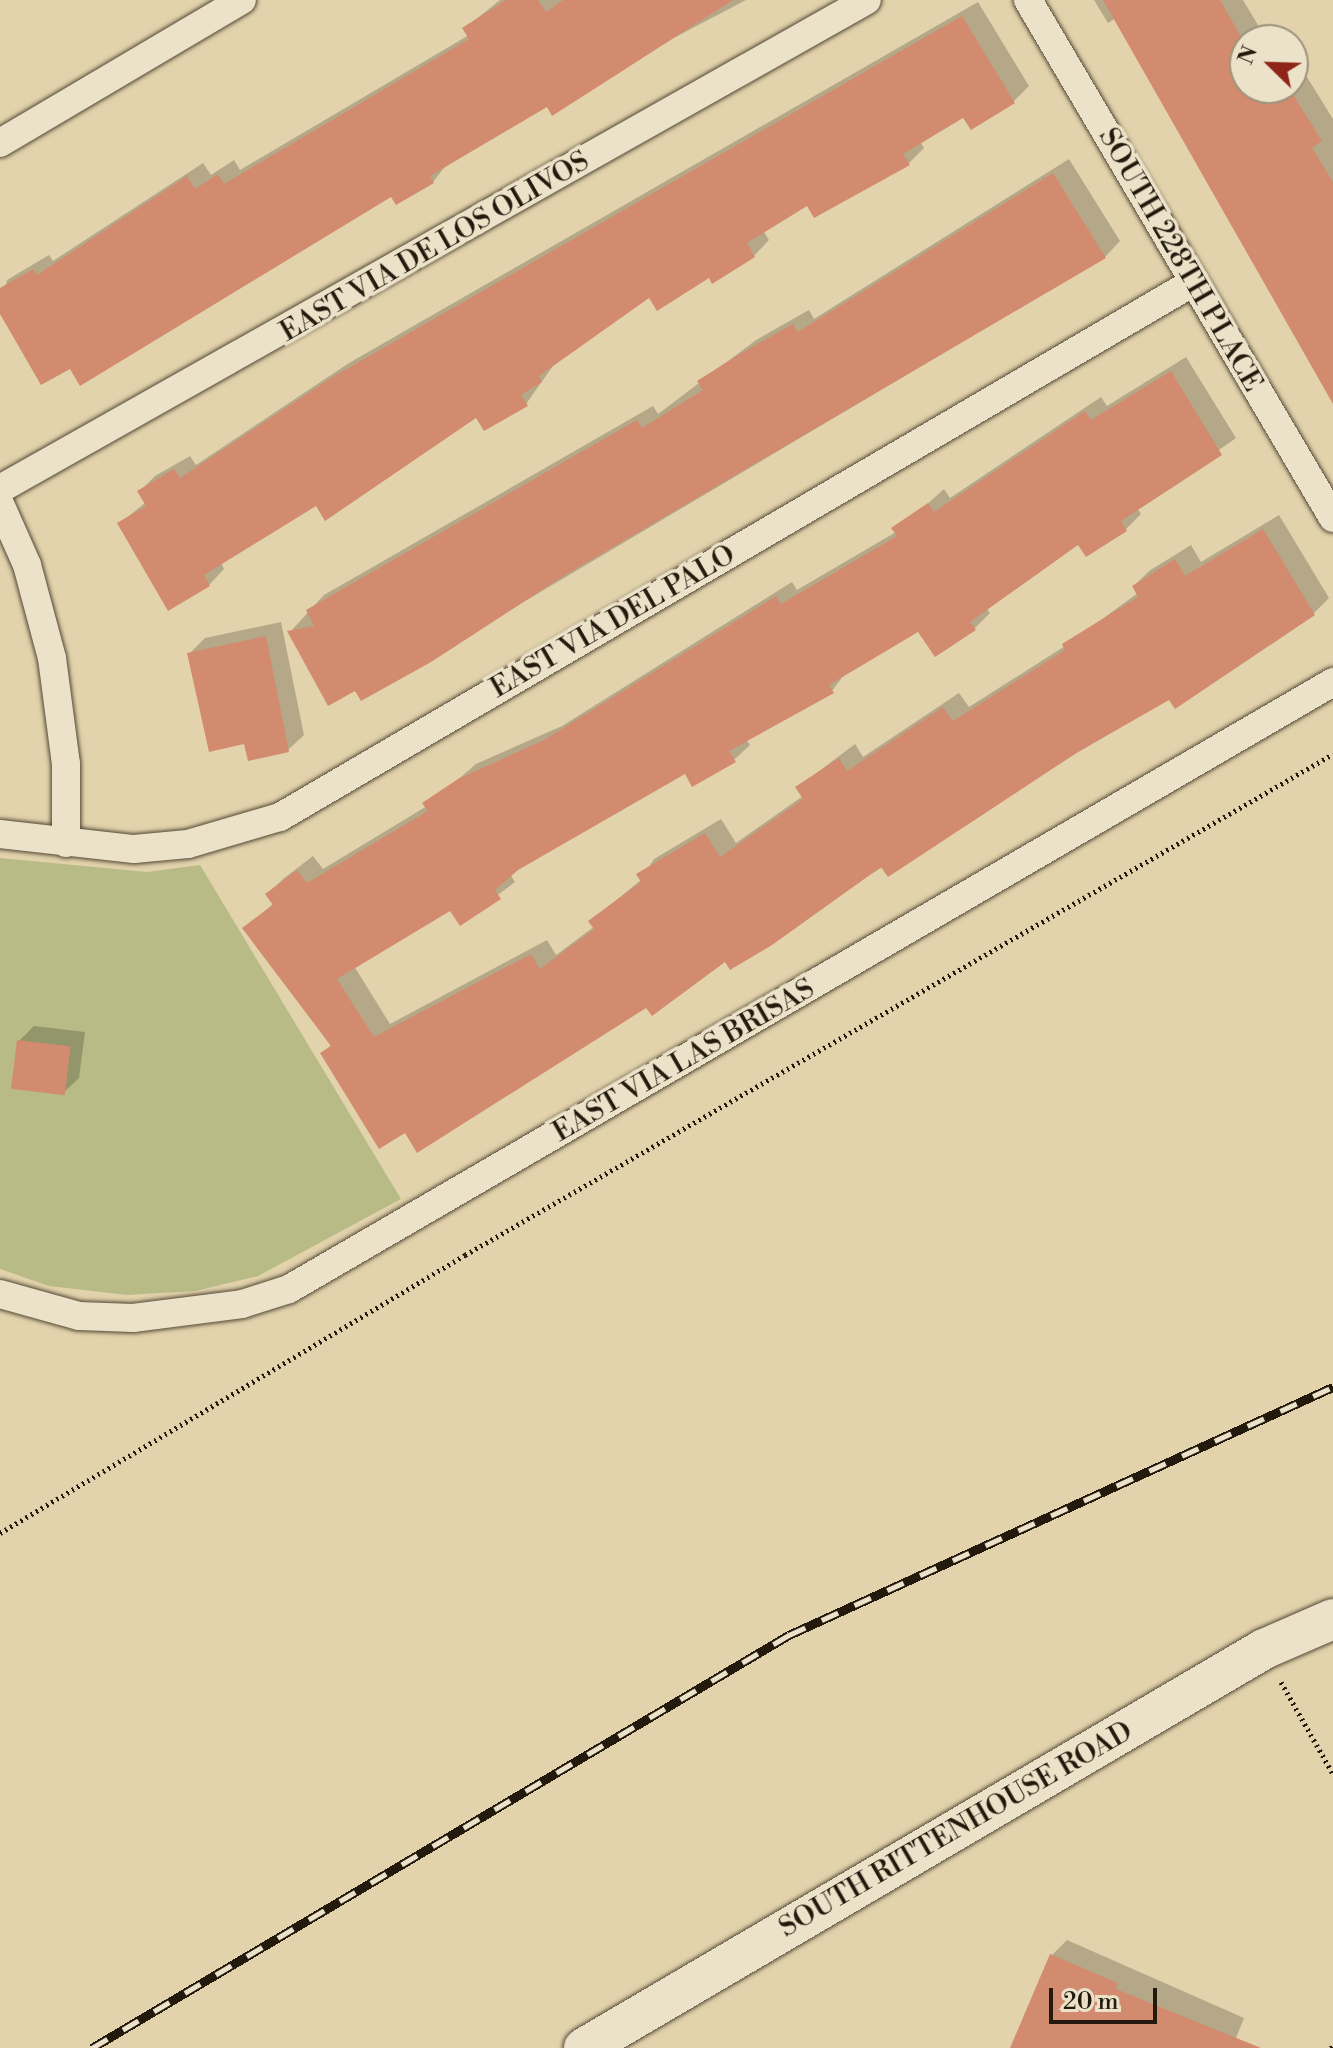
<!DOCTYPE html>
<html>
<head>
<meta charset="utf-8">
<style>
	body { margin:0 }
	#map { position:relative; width:1333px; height:2048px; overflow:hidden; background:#e2d3ac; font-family:"Libre Bodoni",serif }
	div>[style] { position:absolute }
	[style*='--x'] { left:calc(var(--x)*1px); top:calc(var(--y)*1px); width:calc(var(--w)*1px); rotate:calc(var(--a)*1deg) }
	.green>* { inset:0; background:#b8bb86 }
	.shadow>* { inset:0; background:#0003 }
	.building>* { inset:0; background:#d28b6e; transform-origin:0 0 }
	.path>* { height:5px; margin-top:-2.5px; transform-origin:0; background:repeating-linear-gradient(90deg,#231a0d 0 2px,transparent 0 6px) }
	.roads { filter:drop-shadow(0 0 2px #534835) drop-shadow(0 0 2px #534835) }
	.street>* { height:28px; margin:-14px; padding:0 14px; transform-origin:14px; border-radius:14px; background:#ece2c9 }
	.secondary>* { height:40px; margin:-20px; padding:0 20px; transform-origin:20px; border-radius:20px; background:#ece2c9 }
	.rail>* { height:9px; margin-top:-4.5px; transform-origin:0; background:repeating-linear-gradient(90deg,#ece2c9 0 18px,#231a0d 0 36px); box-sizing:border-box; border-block:2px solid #231a0d }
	span { translate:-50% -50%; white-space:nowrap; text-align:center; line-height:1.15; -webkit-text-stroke:7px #ece2c9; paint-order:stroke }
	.street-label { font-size:28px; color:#231a0d }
	.north { position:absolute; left:1229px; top:24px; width:80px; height:80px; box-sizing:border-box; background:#ece2c9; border:2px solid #9c927e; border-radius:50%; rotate:293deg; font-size:22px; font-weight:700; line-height:32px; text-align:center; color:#231a0d }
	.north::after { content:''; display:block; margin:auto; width:28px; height:36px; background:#8f2418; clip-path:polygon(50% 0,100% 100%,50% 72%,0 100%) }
	.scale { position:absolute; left:1049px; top:1988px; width:108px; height:36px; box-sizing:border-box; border:4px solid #231a0d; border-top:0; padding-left:10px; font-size:24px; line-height:28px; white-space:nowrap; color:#231a0d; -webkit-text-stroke:6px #ece2c9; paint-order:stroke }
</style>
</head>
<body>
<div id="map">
	<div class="green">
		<div style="clip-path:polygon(0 858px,147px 872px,200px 865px,401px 1199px,258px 1276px,195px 1291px,127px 1295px,49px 1286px,0 1269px)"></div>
	</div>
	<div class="shadow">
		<div style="clip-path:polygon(500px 0,746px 0,548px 104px,447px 164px,433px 182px,391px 194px,71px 366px,0 310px,7px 280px,49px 255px,53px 261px,203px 163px,211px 175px,234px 160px,240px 170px,469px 35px,465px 28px)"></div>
		<div style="clip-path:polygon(1094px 0,1243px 0,1267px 40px,1245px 40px,1245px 88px,1293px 88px,1297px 61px,1333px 119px,1333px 401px,1116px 18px,1108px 23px)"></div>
		<div style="clip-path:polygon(978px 2px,1029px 86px,1014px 101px,964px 115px,921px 143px,924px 148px,909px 163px,807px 203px,763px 230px,769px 240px,754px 256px,650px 296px,555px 363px,526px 404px,477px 415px,316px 504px,221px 562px,224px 569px,209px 585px,119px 524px,146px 502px,139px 492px,155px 476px,190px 456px,196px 465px,349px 363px)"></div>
		<div style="clip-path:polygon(1069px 159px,1120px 241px,1105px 257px,362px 698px,290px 632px,324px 595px,653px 406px,658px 414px,756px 340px,809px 310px,814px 319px)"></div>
		<div style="clip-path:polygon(1186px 357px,1236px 438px,1137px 508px,1141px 514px,1126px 529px,1079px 542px,986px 608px,990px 613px,974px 629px,919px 630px,846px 672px,832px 691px,746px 739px,750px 745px,734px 760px,686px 771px,510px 874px,515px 882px,461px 923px,451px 908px,354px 966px,390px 1024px,547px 940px,556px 955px,595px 926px,591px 921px,642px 879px,654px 859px,721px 819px,736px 843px,803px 796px,798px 787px,855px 744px,863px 757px,959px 693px,969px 707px,1065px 646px,1138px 593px,1134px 586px,1149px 571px,1191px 545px,1201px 562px,1279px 515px,1329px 598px,1314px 613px,1175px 706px,1170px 698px,647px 1006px,323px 1053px,332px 1044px,245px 928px,274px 903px,268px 894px,283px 879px,313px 856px,323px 869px,427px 806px,476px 764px,562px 726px,792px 582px,797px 590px,896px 532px,944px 489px,950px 498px,1101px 397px,1107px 406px)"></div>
		<div style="clip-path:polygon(281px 622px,304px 735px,288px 750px,245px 742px,190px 653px,205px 638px)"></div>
		<div style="clip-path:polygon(34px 1026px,85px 1032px,79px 1078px,63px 1093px,19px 1041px)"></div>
		<div style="clip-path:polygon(1067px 1940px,1244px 2018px,1232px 2048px,1012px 2048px,1052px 1955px)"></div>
	</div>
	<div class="building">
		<div style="clip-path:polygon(506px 0,538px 0,546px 12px,563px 0,733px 0,552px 116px,547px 107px,430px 176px,434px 183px,396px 205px,391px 197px,80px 386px,70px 369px,41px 385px,0 314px,0 288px,33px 269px,37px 275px,187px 176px,195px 189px,218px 174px,224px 184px,469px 39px,462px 28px)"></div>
		<div style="clip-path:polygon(1103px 0,1220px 0,1245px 44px,1245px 88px,1289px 88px,1322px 141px,1312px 148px,1333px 182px,1333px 404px)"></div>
		<div style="clip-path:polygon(962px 16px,1015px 103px,971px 130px,963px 118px,903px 154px,910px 165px,814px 218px,807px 206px,747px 243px,755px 257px,712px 284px,709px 278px,657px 311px,649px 298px,539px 376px,542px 382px,521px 395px,528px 406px,484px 431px,476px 418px,325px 521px,316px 506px,204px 575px,210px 586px,168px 611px,117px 523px,146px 506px,137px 491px,174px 469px,180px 478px,331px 378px)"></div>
		<div style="clip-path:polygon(1053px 173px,1106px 258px,562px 577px,431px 662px,361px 701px,355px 691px,328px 706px,287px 631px,314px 626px,306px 610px,637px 420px,642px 428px,703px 390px,697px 381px,738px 355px,793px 324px,798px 332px)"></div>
		<div style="clip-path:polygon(1171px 371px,1222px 455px,1121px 521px,1127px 531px,1086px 557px,1078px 545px,970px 622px,976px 630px,935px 657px,918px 632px,829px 685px,834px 693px,729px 751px,736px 762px,692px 787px,685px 774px,518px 870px,495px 890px,501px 899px,460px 926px,450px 911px,337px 979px,374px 1037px,531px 954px,540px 969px,594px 929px,588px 921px,641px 882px,636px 874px,705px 833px,720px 857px,803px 799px,795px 787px,839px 758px,847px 771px,943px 707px,953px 721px,1065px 650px,1062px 644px,1138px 597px,1132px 586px,1175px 559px,1185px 576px,1263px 529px,1315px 615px,1175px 709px,1169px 700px,1078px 752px,888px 877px,881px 867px,772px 945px,730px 970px,725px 962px,652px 1016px,646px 1008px,417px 1153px,405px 1133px,379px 1149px,320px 1053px,331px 1046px,242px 928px,273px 905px,265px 894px,297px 870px,307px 883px,428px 811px,422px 803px,458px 779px,544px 740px,776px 596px,781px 604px,897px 536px,891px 528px,928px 503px,934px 512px,1085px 411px,1091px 420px)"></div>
		<div style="clip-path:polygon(266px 636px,289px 752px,248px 761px,244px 744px,209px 752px,187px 653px)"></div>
		<div style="left:17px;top:1040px;width:54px;height:49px;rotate:7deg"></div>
		<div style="clip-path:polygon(1050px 1954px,1118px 1983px,1116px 1989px,1261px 2048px,1010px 2048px)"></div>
	</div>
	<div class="path">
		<div style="--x:0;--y:1533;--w:542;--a:-30.87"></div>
		<div style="--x:465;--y:1255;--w:1002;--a:-29.99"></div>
		<div style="--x:1281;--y:1682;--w:106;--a:60.5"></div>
		<div style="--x:1331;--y:2048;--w:4;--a:-56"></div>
	</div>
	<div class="roads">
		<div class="street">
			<div style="--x:1028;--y:0;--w:601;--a:59.51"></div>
			<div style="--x:0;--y:143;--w:281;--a:-30.6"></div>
			<div style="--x:0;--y:489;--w:995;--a:-29.42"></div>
			<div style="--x:0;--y:504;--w:67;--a:66.1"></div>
			<div style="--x:27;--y:565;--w:96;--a:75"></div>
			<div style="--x:52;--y:658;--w:107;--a:82.5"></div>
			<div style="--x:66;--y:764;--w:79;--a:90"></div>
			<div style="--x:0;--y:834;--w:135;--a:6.4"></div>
			<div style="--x:134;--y:849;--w:54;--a:-5.3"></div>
			<div style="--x:188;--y:844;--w:96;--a:-16.4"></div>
			<div style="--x:280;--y:817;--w:1057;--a:-30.35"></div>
			<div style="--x:0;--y:1294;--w:82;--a:15.6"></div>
			<div style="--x:79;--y:1316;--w:54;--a:2.1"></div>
			<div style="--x:133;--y:1318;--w:110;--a:-7.3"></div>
			<div style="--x:242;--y:1304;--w:49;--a:-17.7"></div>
			<div style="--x:289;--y:1289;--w:1208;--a:-30.17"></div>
		</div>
		<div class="secondary">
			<div style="--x:584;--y:2048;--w:788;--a:-30.4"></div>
			<div style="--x:1264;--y:1649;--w:75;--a:-23.5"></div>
		</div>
	</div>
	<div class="rail">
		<div style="--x:92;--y:2048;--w:810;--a:-30.65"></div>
		<div style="--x:789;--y:1635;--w:598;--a:-24.51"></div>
	</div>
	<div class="street-label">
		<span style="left:435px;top:247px;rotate:-30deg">EAST VIA DE LOS OLIVOS</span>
		<span style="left:1180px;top:260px;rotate:60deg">SOUTH 228TH PLACE</span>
		<span style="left:613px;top:622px;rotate:-30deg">EAST VIA DEL PALO</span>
		<span style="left:684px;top:1061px;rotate:-30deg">EAST VIA LAS BRISAS</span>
		<span style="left:956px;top:1830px;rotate:-30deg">SOUTH RITTENHOUSE ROAD</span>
	</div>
	<div class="north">N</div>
	<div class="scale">20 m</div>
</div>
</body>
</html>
